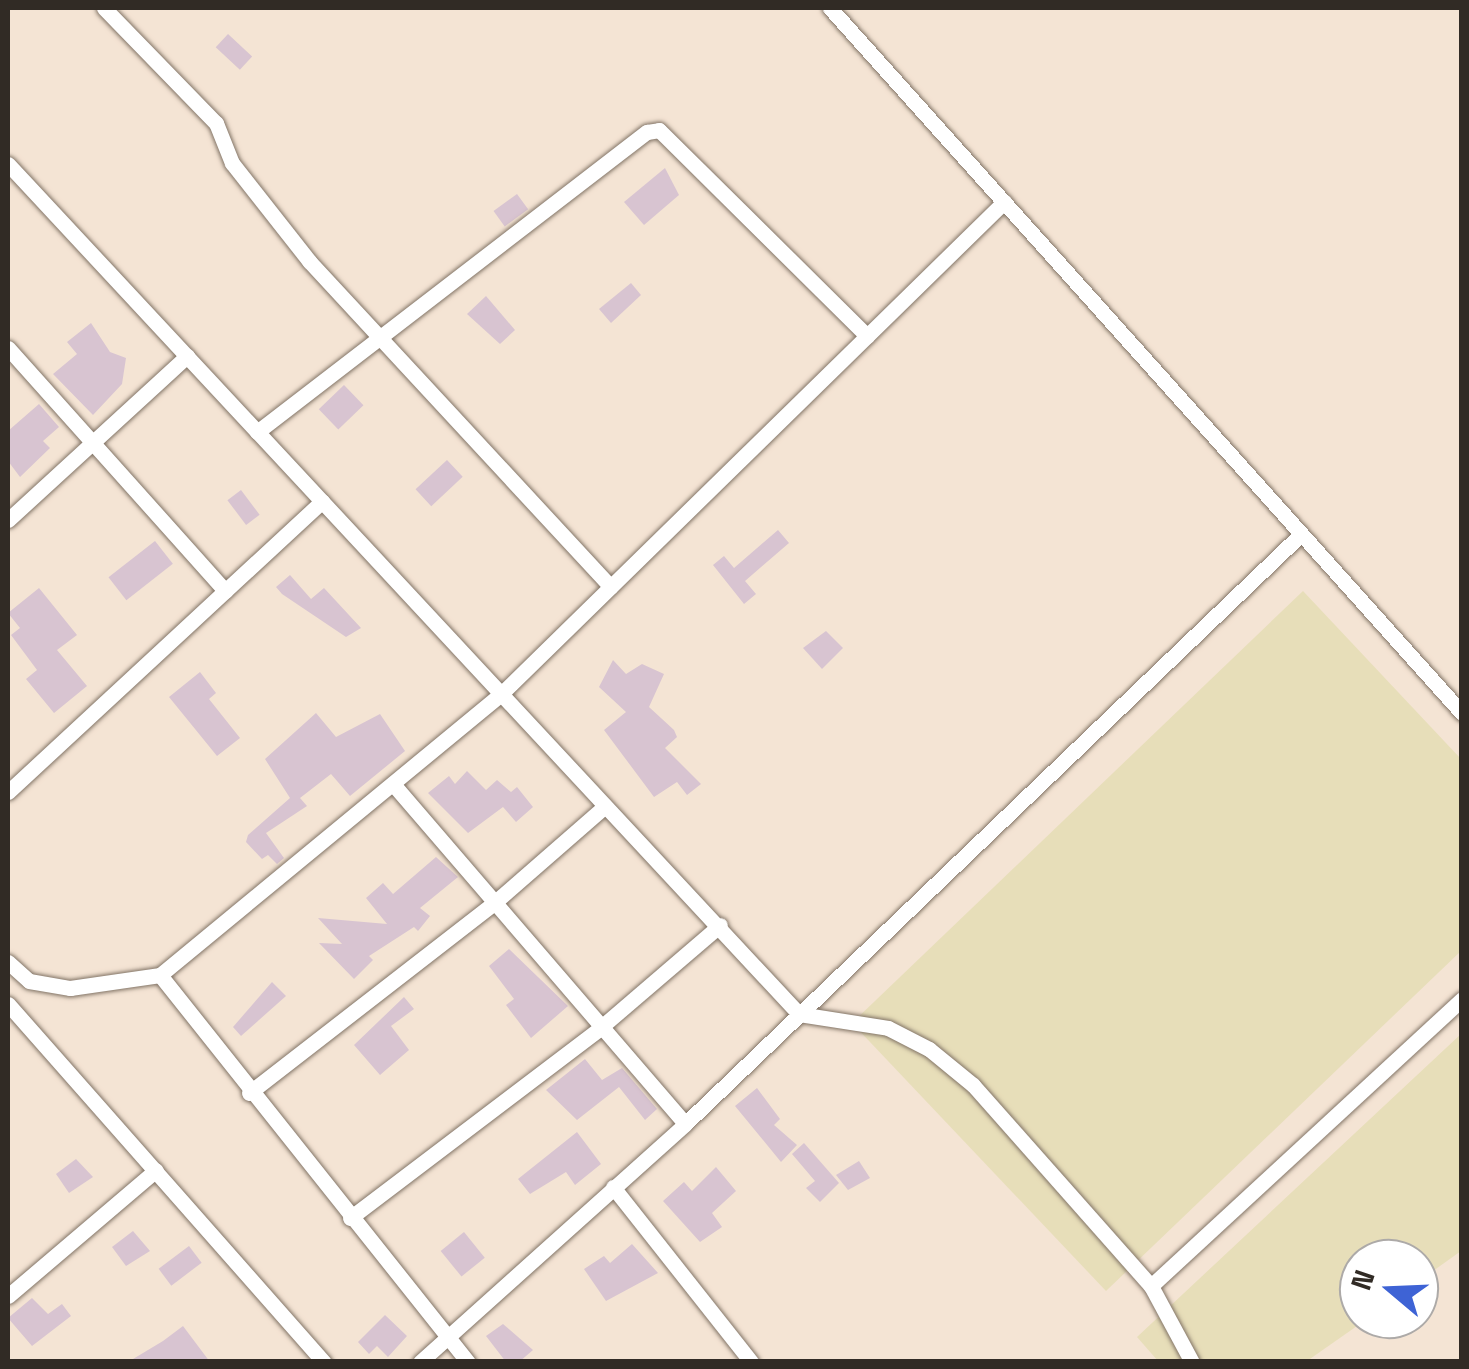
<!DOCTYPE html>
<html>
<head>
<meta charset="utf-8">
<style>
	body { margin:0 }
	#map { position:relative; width:1469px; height:1369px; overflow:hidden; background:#f4e4d4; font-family:"Space Grotesk",sans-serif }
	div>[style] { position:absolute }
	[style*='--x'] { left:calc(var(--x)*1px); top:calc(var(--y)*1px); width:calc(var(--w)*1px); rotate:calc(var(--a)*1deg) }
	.sand>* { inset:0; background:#e7deb9 }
	.building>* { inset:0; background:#d8c4d1; transform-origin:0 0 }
	.roads { filter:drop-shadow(0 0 2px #827466) drop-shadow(0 0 2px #827466) }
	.minor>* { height:15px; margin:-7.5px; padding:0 7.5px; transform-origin:7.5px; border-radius:7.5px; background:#fff }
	span { translate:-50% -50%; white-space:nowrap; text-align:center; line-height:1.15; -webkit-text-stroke:10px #fff; paint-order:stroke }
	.frame { position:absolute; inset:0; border:10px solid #312b25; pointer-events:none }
	.north { position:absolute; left:1339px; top:1239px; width:100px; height:100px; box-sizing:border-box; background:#fff; border:2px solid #adaaa8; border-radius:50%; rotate:289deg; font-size:28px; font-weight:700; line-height:40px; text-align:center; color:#312b25 }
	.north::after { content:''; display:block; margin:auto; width:35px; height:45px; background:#3e63d5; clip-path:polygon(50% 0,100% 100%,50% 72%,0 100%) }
</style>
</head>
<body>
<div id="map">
	<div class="sand">
		<div style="clip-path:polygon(1303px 591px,1461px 759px,1461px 951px,1106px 1291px,852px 1023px)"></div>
		<div style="clip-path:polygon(1461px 1034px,1461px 1251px,1419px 1281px,1419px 1259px,1359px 1259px,1359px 1319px,1367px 1319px,1307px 1361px,1158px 1361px,1137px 1337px)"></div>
	</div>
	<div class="building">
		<div style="left:228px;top:34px;width:33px;height:18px;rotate:43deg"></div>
		<div style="clip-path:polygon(665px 168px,679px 195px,644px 225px,624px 202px)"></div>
		<div style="left:517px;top:194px;width:19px;height:29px;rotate:54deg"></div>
		<div style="clip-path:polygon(631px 283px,641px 295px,611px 323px,599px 309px)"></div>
		<div style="clip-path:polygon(486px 296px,515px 330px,500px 344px,467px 314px)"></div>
		<div style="clip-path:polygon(91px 323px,110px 352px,126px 358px,122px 384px,93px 415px,53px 374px,77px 354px,67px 342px)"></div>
		<div style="left:344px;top:385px;width:28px;height:35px;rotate:46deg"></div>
		<div style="clip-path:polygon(39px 404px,59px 427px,43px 441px,50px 448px,20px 477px,8px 461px,8px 431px)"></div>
		<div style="left:447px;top:460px;width:23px;height:43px;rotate:47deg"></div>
		<div style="left:241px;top:490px;width:31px;height:17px;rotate:53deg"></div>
		<div style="clip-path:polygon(778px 530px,789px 543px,745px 581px,756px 594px,744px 604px,713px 565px,724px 556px,734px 568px)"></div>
		<div style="left:155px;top:541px;width:29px;height:59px;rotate:52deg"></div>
		<div style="clip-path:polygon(290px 575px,311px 599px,324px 588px,361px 628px,346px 637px,282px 594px,276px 587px)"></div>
		<div style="clip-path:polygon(39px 588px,77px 635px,57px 650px,87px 686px,54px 713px,26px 679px,37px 670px,11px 635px,20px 628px,8px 613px)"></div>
		<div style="clip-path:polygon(826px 631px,843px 648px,822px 669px,803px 648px)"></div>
		<div style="clip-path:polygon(613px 660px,626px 674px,642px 664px,664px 674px,649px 707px,674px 730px,677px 737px,665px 748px,701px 784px,687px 795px,677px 782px,654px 797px,604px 730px,626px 712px,599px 687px)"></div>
		<div style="clip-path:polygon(200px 672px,216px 693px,209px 699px,240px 738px,217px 756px,169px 697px)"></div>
		<div style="clip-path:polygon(316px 713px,336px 737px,380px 714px,405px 751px,350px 796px,331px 774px,300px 798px,307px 806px,266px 833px,284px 858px,277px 864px,268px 855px,262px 859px,246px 842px,248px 835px,290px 798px,265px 759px)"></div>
		<div style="clip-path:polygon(467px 771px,486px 790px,497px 780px,511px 792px,517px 787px,533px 807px,516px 822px,503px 807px,468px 833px,428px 793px,449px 776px,455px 784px)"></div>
		<div style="clip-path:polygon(436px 857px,458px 877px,420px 908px,430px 916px,418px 931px,414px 927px,369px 956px,373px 960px,354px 979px,319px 943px,342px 944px,318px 918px,387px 924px,366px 898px,383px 883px,393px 894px)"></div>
		<div style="clip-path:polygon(509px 949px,568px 1006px,531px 1038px,506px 1005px,514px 999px,489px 966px)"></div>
		<div style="clip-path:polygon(272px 982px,286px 996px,241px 1036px,233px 1027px)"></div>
		<div style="clip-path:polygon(404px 997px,414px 1009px,391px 1026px,409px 1050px,380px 1075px,354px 1045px)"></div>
		<div style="clip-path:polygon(585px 1059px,602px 1080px,622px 1068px,657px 1109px,645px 1120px,619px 1087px,577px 1120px,546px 1090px)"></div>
		<div style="clip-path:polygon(757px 1088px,780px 1119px,774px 1125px,797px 1145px,781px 1162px,735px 1106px)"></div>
		<div style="clip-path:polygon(577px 1132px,601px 1164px,575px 1185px,566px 1172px,530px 1194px,518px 1179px)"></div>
		<div style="clip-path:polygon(804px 1143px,839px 1183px,820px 1202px,806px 1188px,815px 1181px,792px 1154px)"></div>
		<div style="clip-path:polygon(76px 1159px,93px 1177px,69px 1193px,56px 1174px)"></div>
		<div style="clip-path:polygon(859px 1161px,870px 1178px,848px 1190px,836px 1175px)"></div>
		<div style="clip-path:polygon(716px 1167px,736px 1191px,712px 1213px,722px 1227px,700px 1242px,663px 1201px,684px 1182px,692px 1191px)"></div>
		<div style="clip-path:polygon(133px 1231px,150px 1251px,126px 1266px,112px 1247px)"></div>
		<div style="left:464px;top:1232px;width:33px;height:30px;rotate:51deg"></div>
		<div style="clip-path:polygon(632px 1244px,658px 1273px,606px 1301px,584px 1269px,604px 1256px,610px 1263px)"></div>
		<div style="left:189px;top:1246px;width:21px;height:38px;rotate:53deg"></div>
		<div style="clip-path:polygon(32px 1298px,48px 1314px,62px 1304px,71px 1316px,32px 1346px,8px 1318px)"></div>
		<div style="clip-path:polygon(385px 1315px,407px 1336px,388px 1357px,377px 1346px,369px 1354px,358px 1342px)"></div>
		<div style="clip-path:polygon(503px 1324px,533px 1350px,519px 1362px,506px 1362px,486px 1336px)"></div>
		<div style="clip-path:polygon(183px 1326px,210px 1362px,128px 1362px,163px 1341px)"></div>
	</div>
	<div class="roads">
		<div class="minor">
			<div style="--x:104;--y:8;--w:161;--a:45.8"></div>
			<div style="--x:216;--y:123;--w:43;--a:68.2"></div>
			<div style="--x:232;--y:163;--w:125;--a:51.8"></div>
			<div style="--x:309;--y:261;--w:444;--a:47.2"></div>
			<div style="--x:830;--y:8;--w:947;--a:48.13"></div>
			<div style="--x:8;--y:164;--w:1161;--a:47.06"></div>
			<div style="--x:799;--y:1014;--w:90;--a:8.9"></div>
			<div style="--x:888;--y:1028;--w:46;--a:27.1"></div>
			<div style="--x:929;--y:1049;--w:57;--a:39.3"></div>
			<div style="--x:973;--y:1085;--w:268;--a:48.5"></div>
			<div style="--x:1151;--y:1286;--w:86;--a:61.7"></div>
			<div style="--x:8;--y:348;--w:326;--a:48.2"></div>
			<div style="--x:257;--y:432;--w:492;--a:-37.6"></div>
			<div style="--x:647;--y:132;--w:12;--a:-9"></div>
			<div style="--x:659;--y:130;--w:293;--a:44.7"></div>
			<div style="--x:8;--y:520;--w:243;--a:-42.5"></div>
			<div style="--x:393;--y:784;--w:448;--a:49.3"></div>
			<div style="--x:8;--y:792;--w:428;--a:-42.8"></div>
			<div style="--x:8;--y:962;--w:28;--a:42"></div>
			<div style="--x:29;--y:981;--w:42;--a:9.7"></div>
			<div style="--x:70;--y:988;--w:91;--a:-8.2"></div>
			<div style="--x:160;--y:975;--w:442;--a:-39.5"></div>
			<div style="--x:501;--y:694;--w:704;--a:-44.37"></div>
			<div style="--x:160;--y:975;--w:495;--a:51.5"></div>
			<div style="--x:8;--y:1004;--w:478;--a:48.6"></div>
			<div style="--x:249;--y:1093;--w:310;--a:-37.8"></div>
			<div style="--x:494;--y:903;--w:147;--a:-41.1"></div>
			<div style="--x:613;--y:1187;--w:223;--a:51.7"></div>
			<div style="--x:350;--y:1218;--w:314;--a:-37.2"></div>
			<div style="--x:600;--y:1028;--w:158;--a:-40.6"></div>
			<div style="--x:1151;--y:1286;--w:423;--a:-42.7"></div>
			<div style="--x:8;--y:1296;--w:194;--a:-40.4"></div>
			<div style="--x:420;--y:1362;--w:356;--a:-41.9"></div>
			<div style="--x:685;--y:1124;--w:853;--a:-43.76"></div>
		</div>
	</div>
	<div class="frame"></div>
	<div class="north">N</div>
</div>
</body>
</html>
